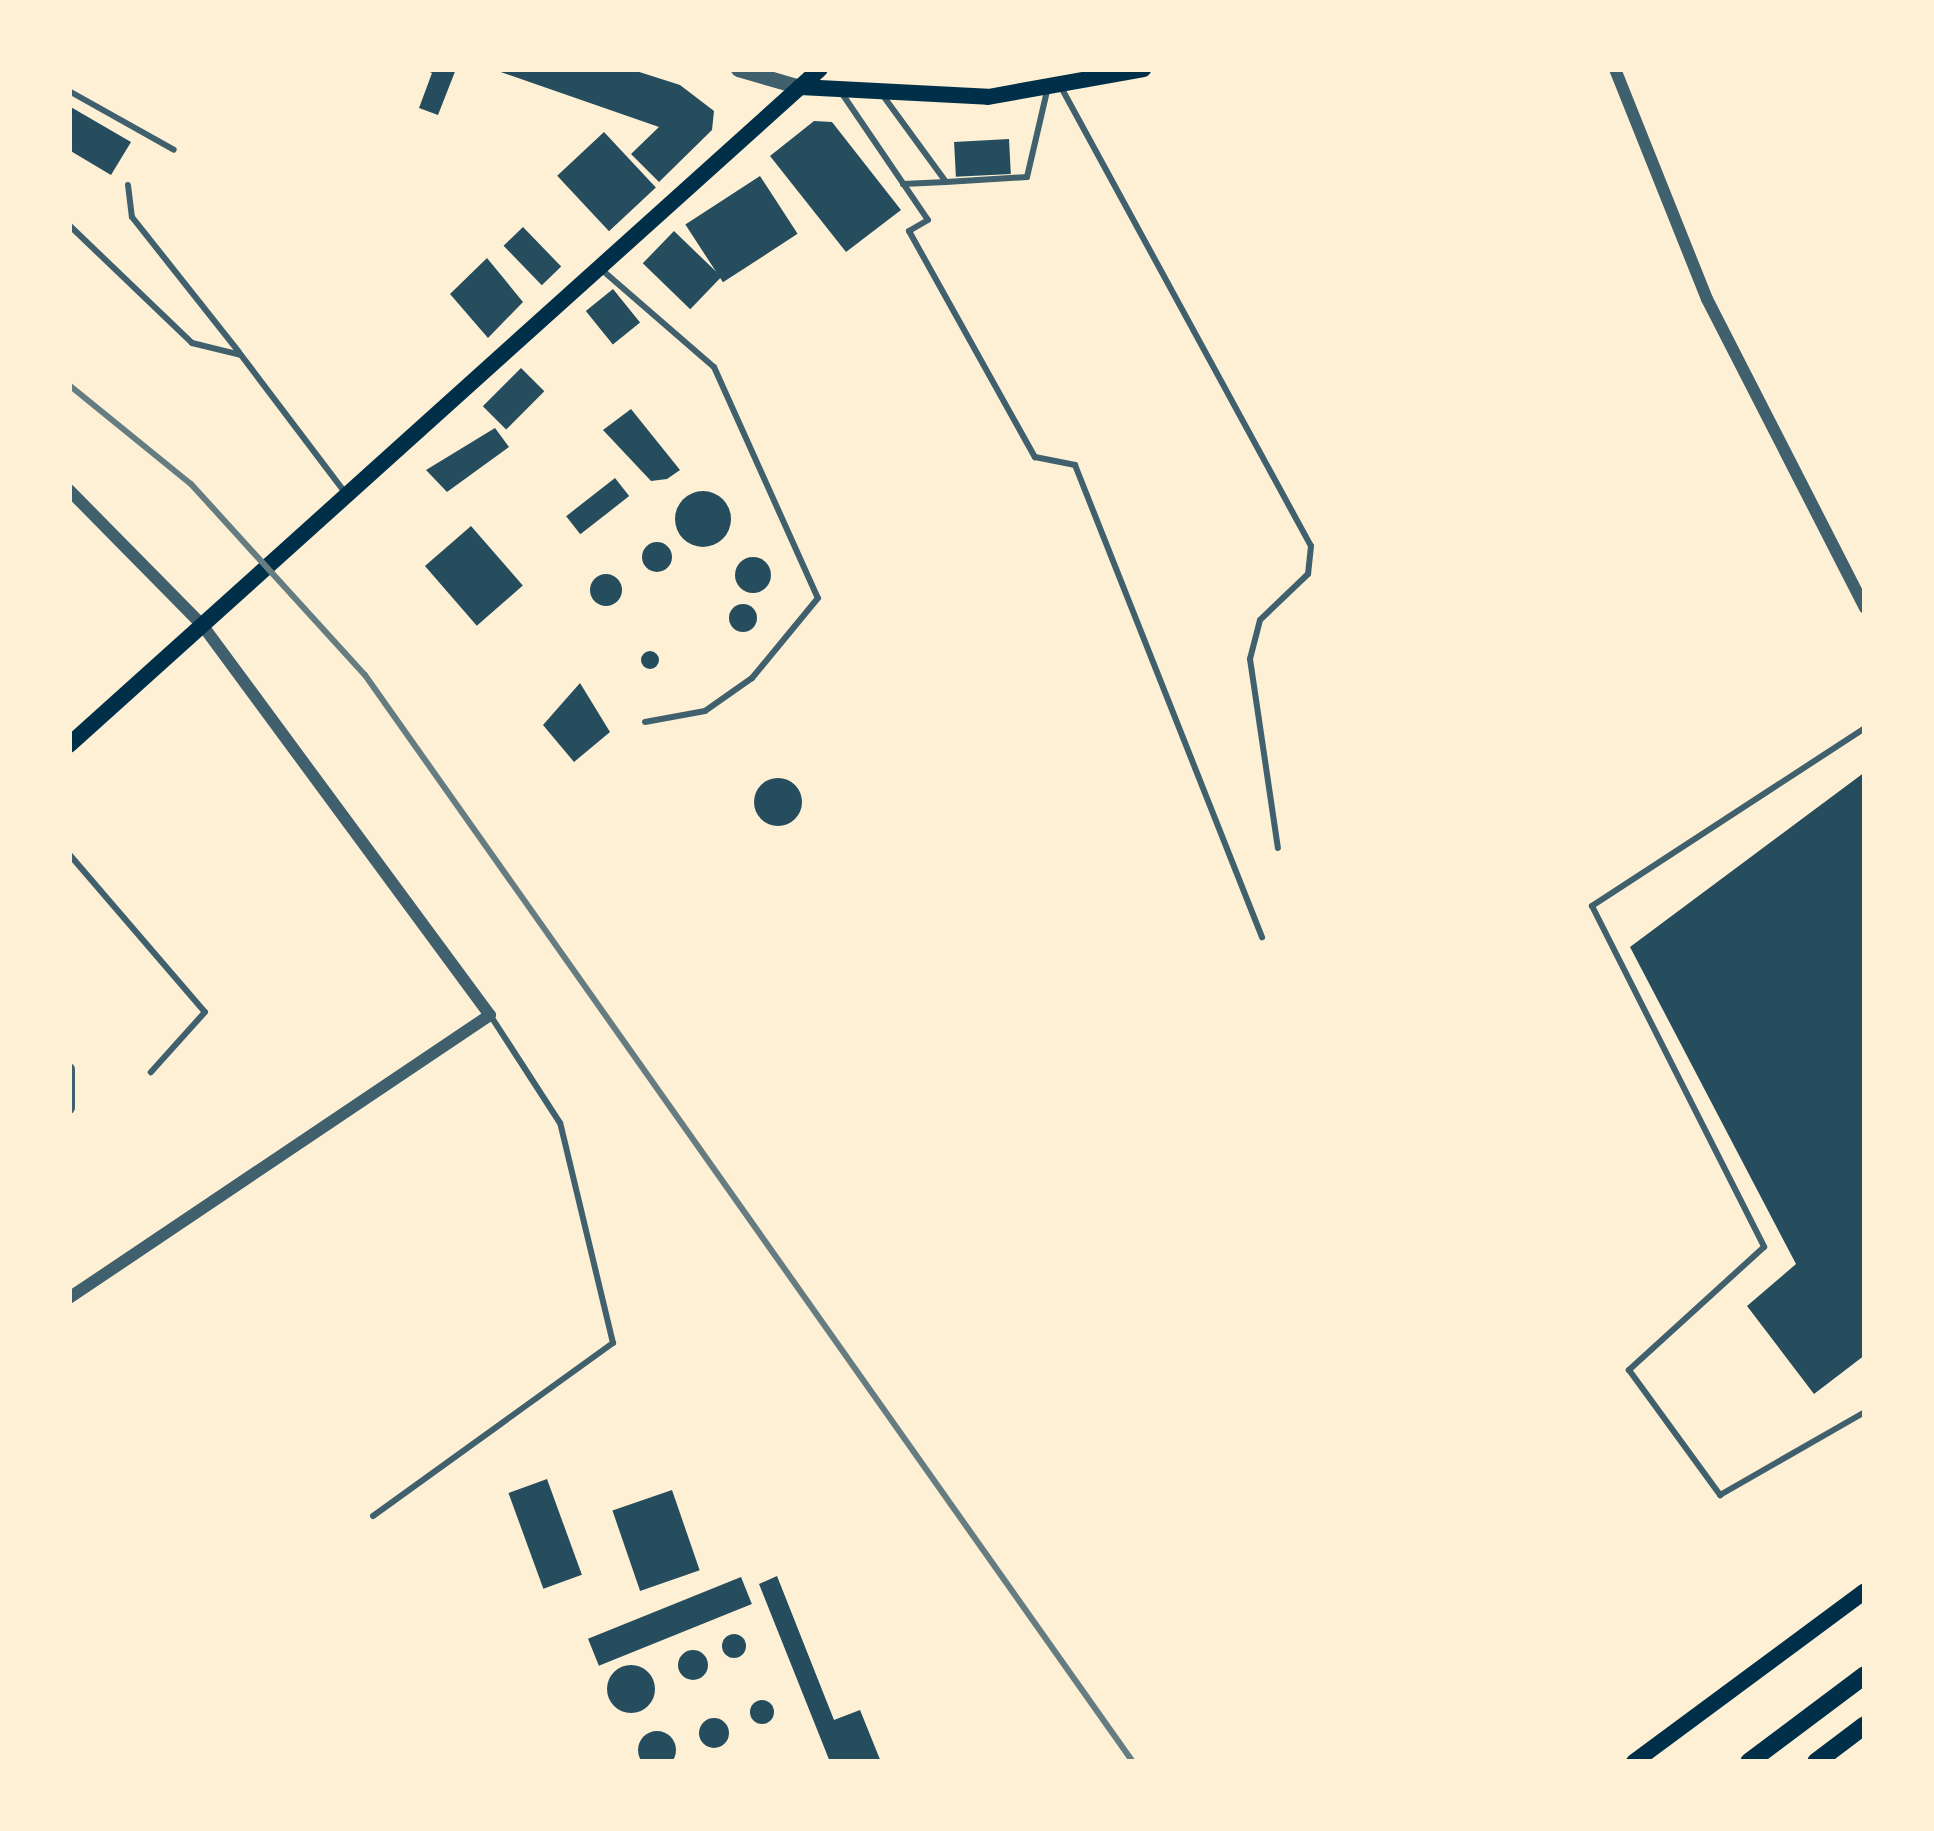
<!DOCTYPE html>
<html>
<head>
<meta charset="utf-8">
<style>
	body { margin:0 }
	#map { position:relative; width:1934px; height:1831px; overflow:hidden; background:#fdf0d5; font-family:"Archivo Narrow",sans-serif }
	div>[style] { position:absolute }
	[style*='--x'] { left:calc(var(--x)*1px); top:calc(var(--y)*1px); width:calc(var(--w)*1px); rotate:calc(var(--a)*1deg) }
	.building>* { inset:0; background:#264d5e; transform-origin:0 0 }
	.round { border-radius:50% }
	.service>* { height:6px; margin:-3px; padding:0 3px; transform-origin:3px; border-radius:3px; background:#3f606c }
	.minor>* { height:12px; margin:-6px; padding:0 6px; transform-origin:6px; border-radius:6px; background:#3f606c }
	.tertiary>* { height:15px; margin:-7.5px; padding:0 7.5px; transform-origin:7.5px; border-radius:7.5px; background:#3f606c }
	.secondary>* { height:16px; margin:-8px; padding:0 8px; transform-origin:8px; border-radius:8px; background:#003049 }
	.trunk>* { height:18px; margin:-9px; padding:0 9px; transform-origin:9px; border-radius:9px; background:#003049 }
	.rail>* { height:6px; margin:-3px; padding:0 3px; transform-origin:3px; border-radius:3px; background:#657d81 }
	span { translate:-50% -50%; white-space:nowrap; text-align:center; line-height:1.15; -webkit-text-stroke:12px #fdf0d5; paint-order:stroke }
	.frame { position:absolute; inset:0; border:72px solid #fdf0d5; pointer-events:none }
</style>
</head>
<body>
<div id="map">
	<div class="building">
		<div style="clip-path:polygon(423px 69px,456px 69px,438px 115px,419px 108px,432px 73px)"></div>
		<div style="clip-path:polygon(492px 69px,630px 69px,680px 85px,714px 111px,712px 130px,659px 182px,631px 154px,659px 127px)"></div>
		<div style="clip-path:polygon(69px 106px,131px 142px,111px 175px,69px 150px)"></div>
		<div style="clip-path:polygon(814px 121px,832px 122px,901px 210px,846px 252px,770px 156px)"></div>
		<div style="left:604px;top:132px;width:76px;height:64px;rotate:47deg"></div>
		<div style="left:1009px;top:139px;width:35px;height:55px;rotate:87deg"></div>
		<div style="left:760px;top:176px;width:69px;height:89px;rotate:57deg"></div>
		<div style="left:523px;top:227px;width:55px;height:27px;rotate:46deg"></div>
		<div style="left:674px;top:231px;width:66px;height:45px;rotate:44deg"></div>
		<div style="clip-path:polygon(487px 258px,523px 302px,488px 338px,450px 294px)"></div>
		<div style="left:613px;top:289px;width:43px;height:35px;rotate:51deg"></div>
		<div style="left:521px;top:368px;width:33px;height:54px;rotate:45deg"></div>
		<div style="clip-path:polygon(631px 409px,680px 470px,667px 479px,651px 481px,603px 430px)"></div>
		<div style="clip-path:polygon(495px 428px,509px 447px,447px 492px,426px 470px)"></div>
		<div style="left:615px;top:478px;width:23px;height:62px;rotate:52deg"></div>
		<div class="round" style="left:675px;top:491px;width:56px;height:56px"></div>
		<div style="left:471px;top:526px;width:79px;height:61px;rotate:49deg"></div>
		<div class="round" style="left:642px;top:542px;width:30px;height:30px"></div>
		<div class="round" style="left:735px;top:557px;width:36px;height:36px"></div>
		<div class="round" style="left:590px;top:574px;width:32px;height:32px"></div>
		<div class="round" style="left:729px;top:604px;width:28px;height:28px"></div>
		<div class="round" style="left:641px;top:651px;width:18px;height:18px"></div>
		<div style="clip-path:polygon(580px 683px,610px 732px,574px 762px,543px 725px)"></div>
		<div style="clip-path:polygon(1865px 772px,1865px 1355px,1814px 1394px,1747px 1306px,1796px 1264px,1630px 947px)"></div>
		<div class="round" style="left:754px;top:778px;width:48px;height:48px"></div>
		<div style="left:547px;top:1479px;width:102px;height:41px;rotate:70deg"></div>
		<div style="left:672px;top:1490px;width:85px;height:63px;rotate:71deg"></div>
		<div style="clip-path:polygon(777px 1576px,834px 1720px,860px 1710px,881px 1762px,830px 1762px,759px 1584px)"></div>
		<div style="left:741px;top:1577px;width:29px;height:165px;rotate:68deg"></div>
		<div class="round" style="left:722px;top:1634px;width:24px;height:24px"></div>
		<div class="round" style="left:678px;top:1650px;width:30px;height:30px"></div>
		<div class="round" style="left:607px;top:1665px;width:48px;height:48px"></div>
		<div class="round" style="left:750px;top:1700px;width:24px;height:24px"></div>
		<div class="round" style="left:699px;top:1718px;width:30px;height:30px"></div>
		<div class="round" style="left:638px;top:1731px;width:38px;height:38px"></div>
	</div>
	<div class="service">
		<div style="--x:1062;--y:89;--w:520;--a:61.42"></div>
		<div style="--x:1311;--y:546;--w:28;--a:96"></div>
		<div style="--x:1308;--y:574;--w:66;--a:136.2"></div>
		<div style="--x:1260;--y:620;--w:40;--a:104.4"></div>
		<div style="--x:1250;--y:659;--w:191;--a:81.6"></div>
		<div style="--x:69;--y:91;--w:120;--a:29.3"></div>
		<div style="--x:843;--y:95;--w:151;--a:55.8"></div>
		<div style="--x:928;--y:220;--w:22;--a:150"></div>
		<div style="--x:909;--y:231;--w:259;--a:60.9"></div>
		<div style="--x:1035;--y:457;--w:41;--a:11.3"></div>
		<div style="--x:1075;--y:465;--w:508;--a:68.39"></div>
		<div style="--x:884;--y:97;--w:105;--a:53.9"></div>
		<div style="--x:946;--y:182;--w:81;--a:-3.5"></div>
		<div style="--x:1027;--y:177;--w:88;--a:-76.9"></div>
		<div style="--x:903;--y:184;--w:43;--a:-2.7"></div>
		<div style="--x:128;--y:185;--w:32;--a:83"></div>
		<div style="--x:132;--y:217;--w:172;--a:51.6"></div>
		<div style="--x:69;--y:225;--w:170;--a:43.8"></div>
		<div style="--x:192;--y:343;--w:50;--a:13.8"></div>
		<div style="--x:241;--y:355;--w:171;--a:52.9"></div>
		<div style="--x:602;--y:270;--w:148;--a:40.9"></div>
		<div style="--x:714;--y:367;--w:253;--a:65.8"></div>
		<div style="--x:818;--y:598;--w:104;--a:129.5"></div>
		<div style="--x:752;--y:678;--w:57;--a:144.9"></div>
		<div style="--x:705;--y:711;--w:61;--a:169.6"></div>
		<div style="--x:1865;--y:728;--w:326;--a:146.9"></div>
		<div style="--x:1592;--y:906;--w:382;--a:63.2"></div>
		<div style="--x:1764;--y:1247;--w:183;--a:137.7"></div>
		<div style="--x:1629;--y:1370;--w:155;--a:53.9"></div>
		<div style="--x:1720;--y:1495;--w:167;--a:-29.8"></div>
		<div style="--x:69;--y:854;--w:208;--a:49.3"></div>
		<div style="--x:205;--y:1012;--w:81;--a:132"></div>
		<div style="--x:373;--y:1516;--w:296;--a:-35.8"></div>
		<div style="--x:613;--y:1343;--w:226;--a:-103.5"></div>
		<div style="--x:560;--y:1123;--w:125;--a:-122.9"></div>
	</div>
	<div class="minor">
		<div style="--x:1615;--y:69;--w:248;--a:68.2"></div>
		<div style="--x:1707;--y:299;--w:347;--a:62.9"></div>
		<div style="--x:69;--y:490;--w:191;--a:45.4"></div>
		<div style="--x:203;--y:626;--w:483;--a:53.6"></div>
		<div style="--x:490;--y:1015;--w:507;--a:146.09"></div>
		<div style="--x:69;--y:1069;--w:39;--a:90"></div>
	</div>
	<div class="tertiary">
		<div style="--x:738;--y:69;--w:65;--a:16.2"></div>
	</div>
	<div class="secondary">
		<div style="--x:800;--y:87;--w:188;--a:3"></div>
		<div style="--x:988;--y:97;--w:158;--a:-10.2"></div>
		<div style="--x:69;--y:745;--w:1010;--a:-41.99"></div>
		<div style="--x:1634;--y:1762;--w:287;--a:-36.5"></div>
	</div>
	<div class="trunk">
		<div style="--x:1749;--y:1762;--w:145;--a:-36.9"></div>
		<div style="--x:1816;--y:1762;--w:61;--a:-37.1"></div>
	</div>
	<div class="rail">
		<div style="--x:69;--y:385;--w:157;--a:39.1"></div>
		<div style="--x:191;--y:484;--w:258;--a:47.7"></div>
		<div style="--x:365;--y:675;--w:1331;--a:54.76"></div>
	</div>
	<div class="frame"></div>
</div>
</body>
</html>
